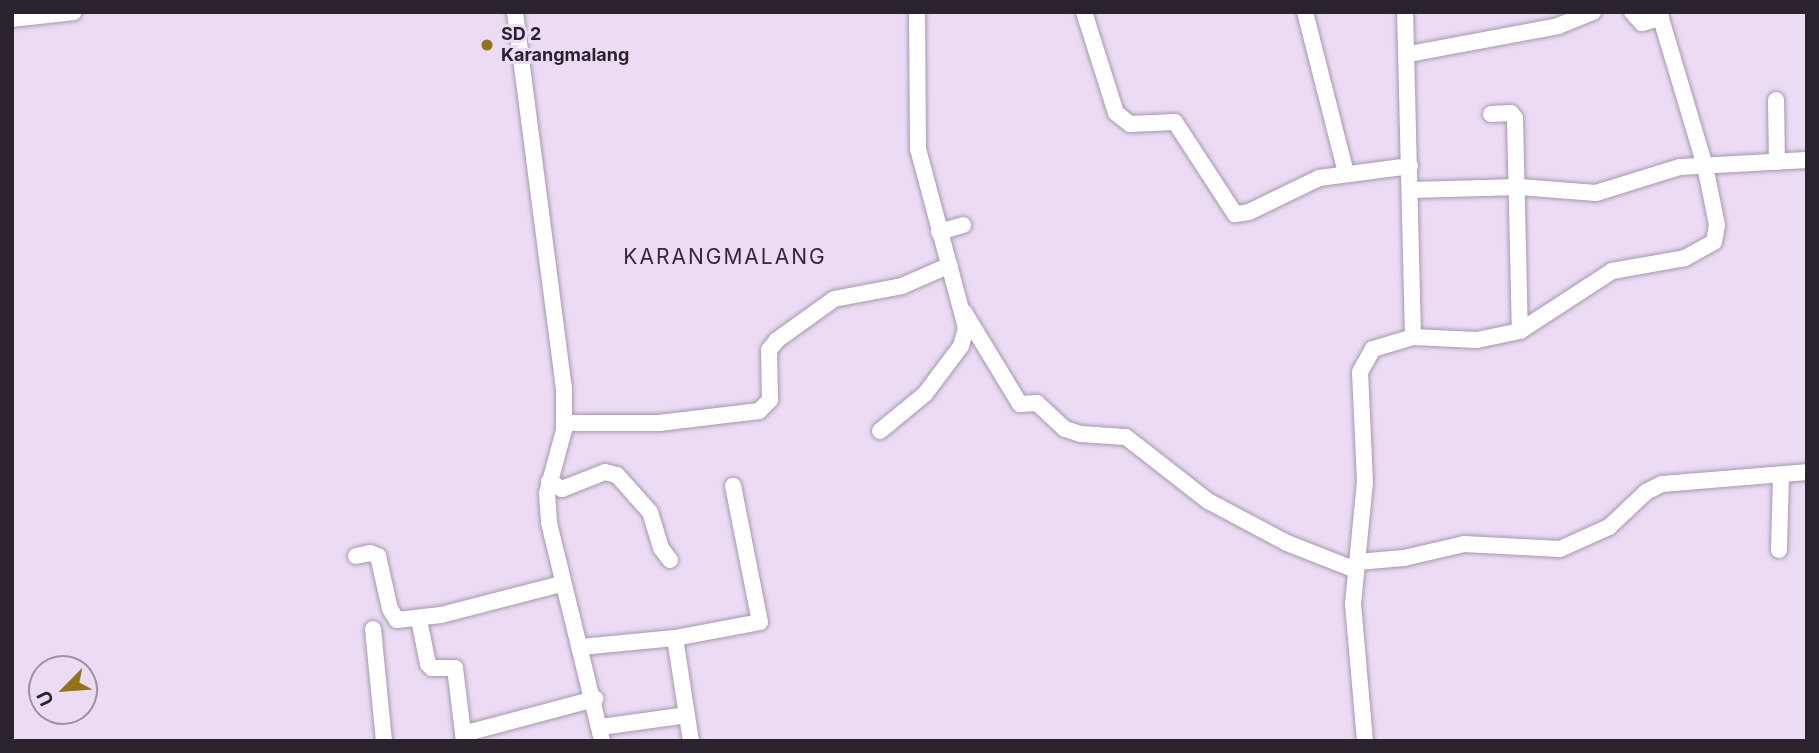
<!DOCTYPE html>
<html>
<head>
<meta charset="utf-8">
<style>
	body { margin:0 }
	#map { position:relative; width:1819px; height:753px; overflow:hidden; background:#ecdbf4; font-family:Inter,sans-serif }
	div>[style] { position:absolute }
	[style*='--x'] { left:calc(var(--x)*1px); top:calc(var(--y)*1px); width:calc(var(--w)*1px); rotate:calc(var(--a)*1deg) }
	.roads { filter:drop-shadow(0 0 2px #a797ae) drop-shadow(0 0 2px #a797ae) }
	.street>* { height:16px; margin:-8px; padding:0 8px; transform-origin:8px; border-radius:8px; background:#fff }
	.dots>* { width:19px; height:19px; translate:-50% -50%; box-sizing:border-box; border:4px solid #ecdbf4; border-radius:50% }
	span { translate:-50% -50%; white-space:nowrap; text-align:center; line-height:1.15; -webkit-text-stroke:6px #ecdbf4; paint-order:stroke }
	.poi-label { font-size:18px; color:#2a232d; font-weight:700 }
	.left { translate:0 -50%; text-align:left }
	.quarter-label { font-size:21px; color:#34273a; letter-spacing:2px }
	.frame { position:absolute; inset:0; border:14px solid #2a232d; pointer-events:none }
	.north { position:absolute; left:28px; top:655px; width:70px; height:70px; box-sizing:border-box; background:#ecdbf4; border:2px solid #9e91a4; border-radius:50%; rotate:245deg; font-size:19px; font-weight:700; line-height:28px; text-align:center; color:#2a232d }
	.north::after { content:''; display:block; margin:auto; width:24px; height:32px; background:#917319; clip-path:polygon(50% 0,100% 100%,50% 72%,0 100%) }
</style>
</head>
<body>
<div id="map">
	<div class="roads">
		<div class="street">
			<div style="--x:515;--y:12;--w:379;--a:82.6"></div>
			<div style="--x:564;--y:388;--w:42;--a:90"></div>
			<div style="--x:564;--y:430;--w:65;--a:105.1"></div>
			<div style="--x:547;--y:493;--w:30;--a:86"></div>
			<div style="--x:549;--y:523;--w:224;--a:76.3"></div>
			<div style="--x:1084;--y:12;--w:106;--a:72.4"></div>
			<div style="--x:1116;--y:113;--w:18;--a:38"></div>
			<div style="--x:1130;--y:124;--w:45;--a:-2.5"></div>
			<div style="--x:1175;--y:122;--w:110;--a:56.9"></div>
			<div style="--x:1235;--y:214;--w:14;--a:-8"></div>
			<div style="--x:1249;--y:212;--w:78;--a:-25.9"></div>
			<div style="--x:1319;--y:178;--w:92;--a:-7.5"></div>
			<div style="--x:1305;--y:12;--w:166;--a:75.7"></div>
			<div style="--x:1632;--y:12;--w:15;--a:48"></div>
			<div style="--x:1642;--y:23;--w:20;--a:-15"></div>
			<div style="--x:12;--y:19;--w:62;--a:-6.4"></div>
			<div style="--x:1409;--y:54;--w:152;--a:-10.6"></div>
			<div style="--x:1558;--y:26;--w:38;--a:-22"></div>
			<div style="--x:1776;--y:100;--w:62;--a:89.1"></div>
			<div style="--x:1491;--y:114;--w:20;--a:-3"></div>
			<div style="--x:1511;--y:113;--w:6;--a:51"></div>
			<div style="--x:1515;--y:118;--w:213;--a:88.7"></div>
			<div style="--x:1411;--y:190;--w:109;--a:-1.6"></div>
			<div style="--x:1520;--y:187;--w:76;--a:4.5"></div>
			<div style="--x:1596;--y:193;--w:88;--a:-17.2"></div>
			<div style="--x:1680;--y:167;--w:127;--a:-3.2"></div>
			<div style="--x:939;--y:232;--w:25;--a:-16"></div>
			<div style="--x:964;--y:312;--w:108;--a:58.7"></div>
			<div style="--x:1020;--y:404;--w:17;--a:-3"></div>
			<div style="--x:1037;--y:403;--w:38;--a:43"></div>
			<div style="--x:1065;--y:429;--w:16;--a:18"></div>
			<div style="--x:1080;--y:434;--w:46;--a:3.7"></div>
			<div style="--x:1126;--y:437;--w:104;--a:38"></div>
			<div style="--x:1208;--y:501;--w:89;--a:28"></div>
			<div style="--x:1287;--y:543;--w:74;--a:21.4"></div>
			<div style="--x:1413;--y:337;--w:64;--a:2.7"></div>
			<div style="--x:1477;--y:340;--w:44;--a:-11.8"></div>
			<div style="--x:1520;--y:331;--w:110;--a:-33.1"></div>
			<div style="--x:1612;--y:271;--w:74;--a:-10.1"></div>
			<div style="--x:1685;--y:258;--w:33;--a:-29"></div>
			<div style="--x:1714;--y:242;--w:17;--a:-80"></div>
			<div style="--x:1717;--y:225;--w:60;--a:-101.5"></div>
			<div style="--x:1705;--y:166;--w:161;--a:-106.6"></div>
			<div style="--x:565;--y:423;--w:94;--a:0"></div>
			<div style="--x:659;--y:423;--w:101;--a:-6.8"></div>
			<div style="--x:759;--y:411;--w:16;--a:-45"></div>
			<div style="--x:770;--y:400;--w:50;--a:-91.1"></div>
			<div style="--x:769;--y:350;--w:13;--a:-51"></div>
			<div style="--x:777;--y:340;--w:70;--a:-35.7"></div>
			<div style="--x:834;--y:299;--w:69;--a:-10.8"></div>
			<div style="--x:902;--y:286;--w:52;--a:-23.6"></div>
			<div style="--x:880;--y:431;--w:58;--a:-39.4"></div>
			<div style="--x:925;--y:394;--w:60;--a:-53.1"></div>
			<div style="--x:961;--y:346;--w:19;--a:-74"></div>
			<div style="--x:966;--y:328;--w:185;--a:-105"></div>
			<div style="--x:918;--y:149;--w:137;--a:-90.4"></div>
			<div style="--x:549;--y:481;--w:15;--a:32"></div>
			<div style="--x:562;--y:489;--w:46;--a:-21.6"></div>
			<div style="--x:605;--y:472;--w:12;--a:14"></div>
			<div style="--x:617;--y:475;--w:50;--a:48.3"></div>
			<div style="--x:650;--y:512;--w:38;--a:73"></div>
			<div style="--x:661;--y:548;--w:15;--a:53"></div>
			<div style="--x:1779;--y:550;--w:75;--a:-88.5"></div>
			<div style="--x:356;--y:556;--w:14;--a:-12"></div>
			<div style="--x:370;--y:553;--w:9;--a:21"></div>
			<div style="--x:378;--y:556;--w:54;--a:77.2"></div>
			<div style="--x:390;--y:609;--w:13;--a:58"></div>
			<div style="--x:397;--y:620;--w:44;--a:-6.5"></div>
			<div style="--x:441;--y:615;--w:124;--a:-14.5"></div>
			<div style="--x:1357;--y:562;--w:47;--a:-4.9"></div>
			<div style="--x:1404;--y:558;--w:62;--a:-13.1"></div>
			<div style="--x:1464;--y:544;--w:96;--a:3"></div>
			<div style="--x:1560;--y:549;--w:54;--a:-24.2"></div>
			<div style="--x:1609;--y:527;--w:51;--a:-43.4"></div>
			<div style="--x:1646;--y:492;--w:18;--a:-27"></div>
			<div style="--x:1662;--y:484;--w:145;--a:-4.7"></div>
			<div style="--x:419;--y:620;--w:45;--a:78.4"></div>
			<div style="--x:428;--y:664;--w:6;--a:45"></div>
			<div style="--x:432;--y:668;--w:23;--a:0"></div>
			<div style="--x:455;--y:668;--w:74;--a:83"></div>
			<div style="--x:373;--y:629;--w:113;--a:84.4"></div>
			<div style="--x:675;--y:638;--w:104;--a:81.2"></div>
			<div style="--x:581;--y:647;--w:94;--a:-5.5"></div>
			<div style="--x:675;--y:638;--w:86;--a:-10.7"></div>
			<div style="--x:760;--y:622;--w:139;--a:-101.2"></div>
			<div style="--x:601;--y:727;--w:87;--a:-7.9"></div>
			<div style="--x:463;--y:734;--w:137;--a:-14.9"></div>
			<div style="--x:1365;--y:741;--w:138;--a:-95"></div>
			<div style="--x:1353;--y:604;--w:123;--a:-84.4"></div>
			<div style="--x:1365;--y:482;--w:110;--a:-92.6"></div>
			<div style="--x:1360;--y:372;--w:26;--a:-61"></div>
			<div style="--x:1373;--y:349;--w:42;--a:-16.7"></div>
			<div style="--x:1413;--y:337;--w:325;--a:-91.4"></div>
		</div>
	</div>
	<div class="dots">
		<div style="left:487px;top:45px;background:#917319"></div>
	</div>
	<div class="poi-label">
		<span class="left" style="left:501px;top:45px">SD 2<br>Karangmalang</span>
	</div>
	<div class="quarter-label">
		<span style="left:725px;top:257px">KARANGMALANG</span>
	</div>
	<div class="frame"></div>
	<div class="north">U</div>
</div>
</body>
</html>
